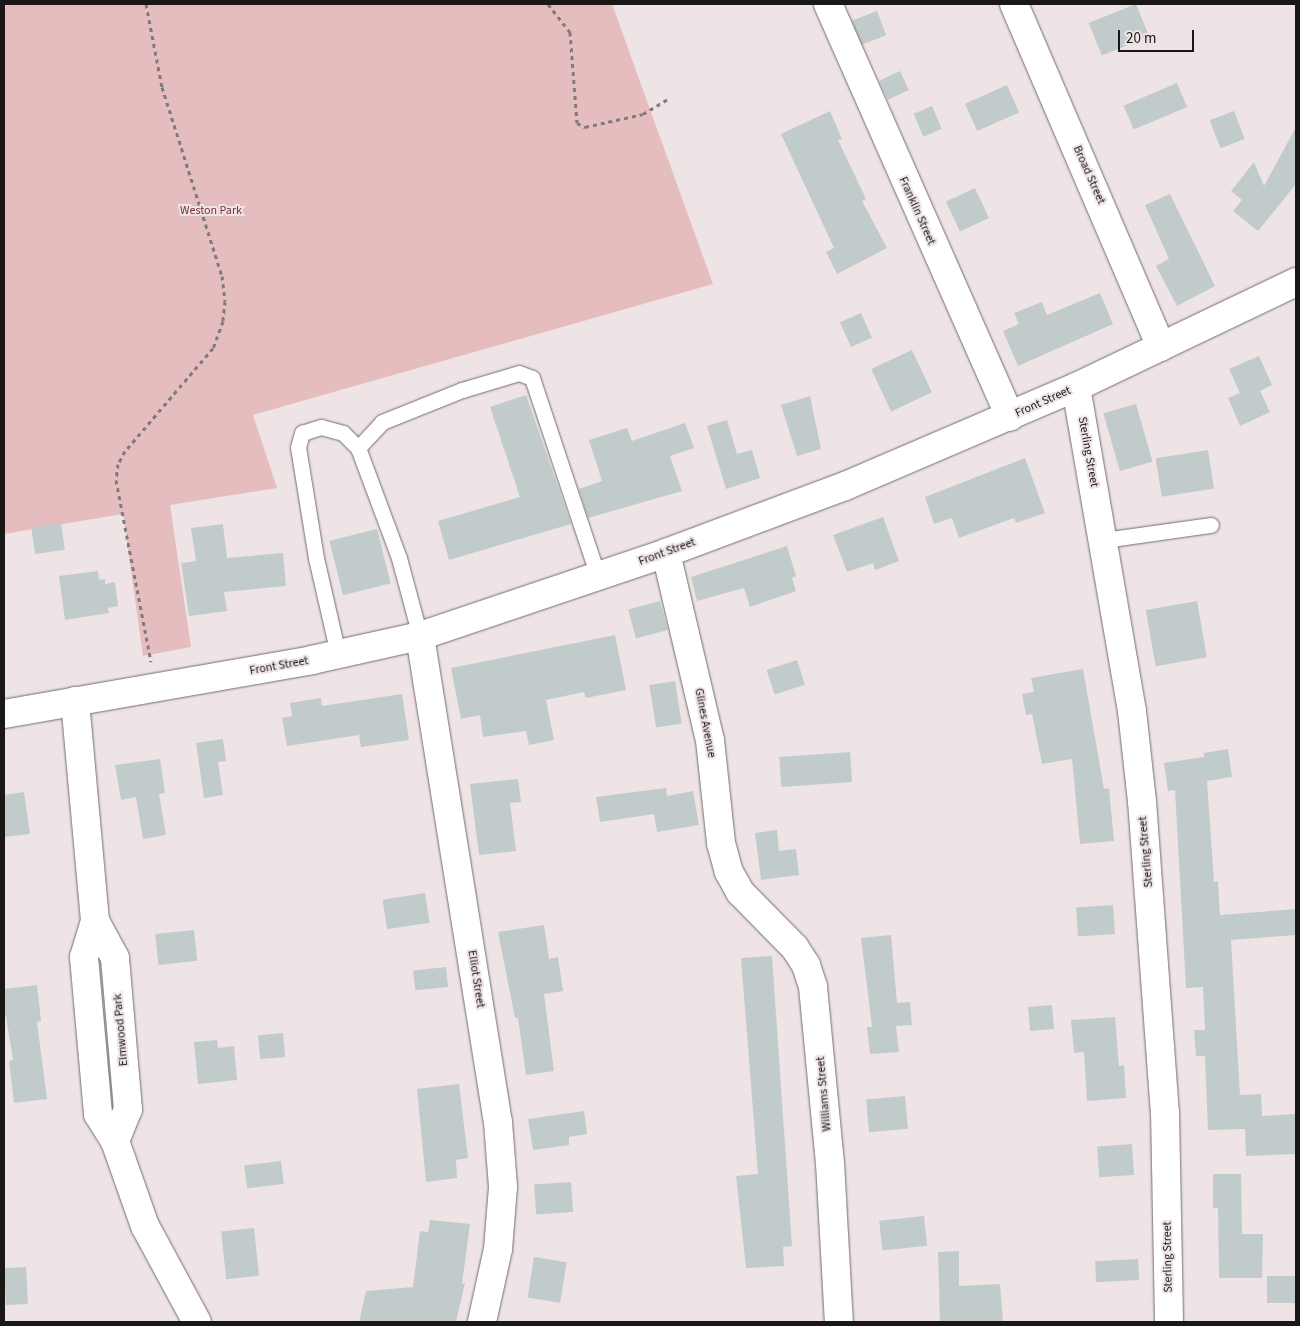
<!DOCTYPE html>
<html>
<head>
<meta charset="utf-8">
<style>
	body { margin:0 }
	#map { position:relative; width:1300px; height:1326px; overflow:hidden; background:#eee4e5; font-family:"Source Sans 3",sans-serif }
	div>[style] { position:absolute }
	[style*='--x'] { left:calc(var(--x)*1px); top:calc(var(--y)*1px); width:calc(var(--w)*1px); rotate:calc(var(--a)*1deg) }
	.green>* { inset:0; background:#e6bdbe }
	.building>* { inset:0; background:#c1cbcc; transform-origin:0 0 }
	.path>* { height:3px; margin-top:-1.5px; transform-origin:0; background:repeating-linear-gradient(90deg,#807a7a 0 4px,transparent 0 8px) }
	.roads { filter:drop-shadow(0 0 1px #746c6c) drop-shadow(0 0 1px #746c6c) }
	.lane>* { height:15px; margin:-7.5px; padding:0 7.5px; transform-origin:7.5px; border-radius:7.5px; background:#fff }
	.street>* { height:28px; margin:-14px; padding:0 14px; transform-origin:14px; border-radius:14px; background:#fff }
	.secondary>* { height:28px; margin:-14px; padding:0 14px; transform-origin:14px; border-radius:14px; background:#fff }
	span { translate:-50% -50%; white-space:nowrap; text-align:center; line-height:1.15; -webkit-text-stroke:4px #eee4e5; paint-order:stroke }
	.street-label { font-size:12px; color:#1a1717 }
	.park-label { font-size:12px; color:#78323a }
	.frame { position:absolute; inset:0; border:5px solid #1a1717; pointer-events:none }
	.scale { position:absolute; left:1118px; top:30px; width:76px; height:22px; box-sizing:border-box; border:2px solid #1a1717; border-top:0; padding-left:6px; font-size:15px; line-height:18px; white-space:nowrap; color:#1a1717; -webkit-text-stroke:4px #eee4e5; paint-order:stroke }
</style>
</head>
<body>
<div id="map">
	<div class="green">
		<div style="clip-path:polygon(4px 4px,612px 4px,713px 284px,253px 415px,277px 488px,170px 505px,191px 647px,143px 656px,123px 514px,4px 534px)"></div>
	</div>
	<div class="building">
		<div style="left:1136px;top:4px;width:35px;height:51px;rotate:68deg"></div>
		<div style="left:877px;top:11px;width:26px;height:27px;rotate:69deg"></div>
		<div style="left:900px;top:71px;width:21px;height:23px;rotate:65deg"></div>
		<div style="left:1177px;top:83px;width:26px;height:58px;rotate:67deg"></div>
		<div style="left:1007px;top:85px;width:30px;height:46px;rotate:66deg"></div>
		<div style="left:932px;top:106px;width:25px;height:20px;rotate:67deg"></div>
		<div style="clip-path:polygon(830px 111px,842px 139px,838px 140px,866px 199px,862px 201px,887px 248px,837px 274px,826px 252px,834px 248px,781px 134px)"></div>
		<div style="left:1234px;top:111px;width:30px;height:26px;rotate:69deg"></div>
		<div style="clip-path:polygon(1296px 127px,1296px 184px,1258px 231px,1233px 211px,1242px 200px,1231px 191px,1254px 162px,1264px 186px)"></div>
		<div style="left:975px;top:188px;width:33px;height:32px;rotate:65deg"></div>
		<div style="clip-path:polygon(1170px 194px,1215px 286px,1177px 306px,1156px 266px,1169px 259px,1145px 205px)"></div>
		<div style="clip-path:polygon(1100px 293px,1113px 324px,1018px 366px,1003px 331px,1019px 324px,1014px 313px,1042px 302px,1047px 315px)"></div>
		<div style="left:861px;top:313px;width:27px;height:23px;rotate:66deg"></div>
		<div style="left:912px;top:350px;width:47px;height:45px;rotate:65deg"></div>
		<div style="clip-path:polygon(1259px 356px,1272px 385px,1260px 391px,1270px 412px,1240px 426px,1228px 398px,1240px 393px,1229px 369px)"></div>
		<div style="clip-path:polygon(526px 395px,571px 524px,449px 560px,438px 521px,520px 497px,490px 407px)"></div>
		<div style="clip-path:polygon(810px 396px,821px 449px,797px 456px,781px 405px)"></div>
		<div style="left:1136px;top:404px;width:60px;height:34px;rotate:74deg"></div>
		<div style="clip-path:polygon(727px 420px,737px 454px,752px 450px,760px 478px,726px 489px,707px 426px)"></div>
		<div style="clip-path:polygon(685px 423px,694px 448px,670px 456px,682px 491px,588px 518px,579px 489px,602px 481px,589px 440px,627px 428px,632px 441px)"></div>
		<div style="left:1208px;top:450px;width:39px;height:53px;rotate:81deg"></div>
		<div style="clip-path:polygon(1025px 458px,1045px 513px,1016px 523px,1014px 518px,959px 538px,952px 518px,934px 524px,925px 497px)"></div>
		<div style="clip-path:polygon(883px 517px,899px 561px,875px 570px,873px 563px,847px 572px,833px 535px)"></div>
		<div style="left:61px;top:523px;width:27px;height:30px;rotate:82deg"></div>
		<div style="clip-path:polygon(223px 524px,227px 558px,283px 553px,286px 586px,224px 592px,227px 611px,189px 616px,181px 563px,196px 561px,191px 528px)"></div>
		<div style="left:377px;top:529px;width:56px;height:49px;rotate:76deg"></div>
		<div style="clip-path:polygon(787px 546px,796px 576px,792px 578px,796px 591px,750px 607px,744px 588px,697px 601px,691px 577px)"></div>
		<div style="clip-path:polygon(98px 571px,99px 580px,105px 579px,105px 584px,115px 582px,118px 606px,108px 608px,109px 613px,65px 620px,59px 576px)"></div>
		<div style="left:660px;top:601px;width:30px;height:33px;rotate:75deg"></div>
		<div style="left:1197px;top:601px;width:57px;height:52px;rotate:80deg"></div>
		<div style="clip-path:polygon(615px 635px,626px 690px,586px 698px,584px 692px,546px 700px,554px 740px,529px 745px,526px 731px,483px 737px,480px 715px,461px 719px,451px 668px)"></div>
		<div style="left:797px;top:660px;width:26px;height:32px;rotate:72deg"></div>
		<div style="clip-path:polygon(1083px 669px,1104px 789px,1109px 788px,1114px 841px,1080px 844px,1072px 759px,1042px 764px,1032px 714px,1026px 715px,1022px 694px,1034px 692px,1031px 678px)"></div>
		<div style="left:675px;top:681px;width:43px;height:26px;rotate:81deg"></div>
		<div style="clip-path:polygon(402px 694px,409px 740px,361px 747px,359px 735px,287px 746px,282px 718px,292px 716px,290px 703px,321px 698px,322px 706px)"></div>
		<div style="clip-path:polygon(223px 739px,226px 761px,218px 762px,223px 795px,204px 798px,196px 743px)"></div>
		<div style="clip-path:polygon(1228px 749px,1232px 777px,1207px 781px,1214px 882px,1218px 881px,1220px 915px,1296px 909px,1296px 935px,1231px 940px,1240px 1095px,1261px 1094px,1262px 1116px,1296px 1114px,1296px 1154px,1246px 1156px,1245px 1129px,1208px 1130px,1205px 1056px,1196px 1056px,1194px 1030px,1205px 1030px,1203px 987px,1186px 988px,1175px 790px,1168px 791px,1164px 763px,1204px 757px,1204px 753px)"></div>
		<div style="left:850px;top:752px;width:30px;height:71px;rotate:86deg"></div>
		<div style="clip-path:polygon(160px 759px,165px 793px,159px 794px,166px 835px,143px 839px,136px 797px,121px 800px,115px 765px)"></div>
		<div style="clip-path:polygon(518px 779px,521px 802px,510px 803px,516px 851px,479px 855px,470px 784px)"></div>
		<div style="clip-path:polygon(666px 788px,667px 796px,693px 791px,699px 825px,657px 832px,654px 814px,600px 822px,596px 797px)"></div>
		<div style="clip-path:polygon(24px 792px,30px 834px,4px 837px,4px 795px)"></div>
		<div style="clip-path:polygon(777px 830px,779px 851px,796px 849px,799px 875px,761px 880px,755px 833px)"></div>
		<div style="left:425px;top:893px;width:30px;height:43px;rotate:81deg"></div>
		<div style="left:1113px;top:905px;width:29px;height:37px;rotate:86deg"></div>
		<div style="clip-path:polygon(544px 925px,549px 959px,558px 957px,563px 991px,544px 994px,554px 1071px,526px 1075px,518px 1018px,515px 1018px,498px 932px)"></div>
		<div style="left:194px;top:930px;width:31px;height:39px;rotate:84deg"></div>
		<div style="clip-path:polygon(891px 935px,897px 1003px,910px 1002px,912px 1025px,896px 1026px,899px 1052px,870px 1054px,867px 1027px,872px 1027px,861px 938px)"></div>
		<div style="clip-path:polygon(772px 956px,792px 1246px,783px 1247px,784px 1266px,746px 1268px,736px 1176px,758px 1174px,741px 958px)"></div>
		<div style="left:446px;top:967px;width:20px;height:33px;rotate:84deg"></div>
		<div style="clip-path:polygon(37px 985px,41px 1021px,37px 1022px,47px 1099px,14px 1103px,9px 1061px,13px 1060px,6px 1016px,4px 1017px,4px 989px)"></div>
		<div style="left:1052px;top:1005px;width:24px;height:24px;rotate:85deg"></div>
		<div style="clip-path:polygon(1115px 1017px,1119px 1066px,1124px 1065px,1126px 1098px,1087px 1101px,1084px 1052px,1074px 1053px,1071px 1020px)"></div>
		<div style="left:283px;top:1033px;width:24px;height:25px;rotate:85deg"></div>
		<div style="clip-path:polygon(217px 1040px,218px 1048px,234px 1046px,237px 1080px,198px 1084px,194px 1042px)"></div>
		<div style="clip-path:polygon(459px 1084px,468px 1158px,456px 1160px,457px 1178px,426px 1182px,417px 1089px)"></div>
		<div style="left:905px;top:1096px;width:33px;height:39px;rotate:85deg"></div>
		<div style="clip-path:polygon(584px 1111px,587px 1134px,569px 1137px,569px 1145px,533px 1150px,528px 1119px)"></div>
		<div style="left:1132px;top:1144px;width:31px;height:35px;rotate:86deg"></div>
		<div style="left:281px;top:1161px;width:23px;height:37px;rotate:83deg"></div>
		<div style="clip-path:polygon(1213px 1174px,1241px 1174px,1242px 1234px,1263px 1234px,1262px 1278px,1219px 1278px,1218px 1208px,1213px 1208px)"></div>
		<div style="left:571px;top:1182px;width:30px;height:37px;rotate:86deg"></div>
		<div style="left:924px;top:1216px;width:30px;height:45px;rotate:84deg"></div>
		<div style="clip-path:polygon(430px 1220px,470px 1224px,462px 1284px,465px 1283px,456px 1322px,359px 1322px,366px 1291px,413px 1287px,420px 1231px,428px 1232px)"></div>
		<div style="left:254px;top:1228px;width:48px;height:33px;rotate:84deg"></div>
		<div style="clip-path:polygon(959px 1251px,959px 1286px,1000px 1284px,1003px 1322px,940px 1322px,938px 1252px)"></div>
		<div style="left:534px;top:1257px;width:33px;height:41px;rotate:9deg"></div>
		<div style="left:1138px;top:1259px;width:21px;height:43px;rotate:87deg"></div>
		<div style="left:26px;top:1267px;width:37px;height:22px;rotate:87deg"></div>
		<div style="left:1296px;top:1276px;width:27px;height:29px;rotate:90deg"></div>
	</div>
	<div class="path">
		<div style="--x:146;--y:4;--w:85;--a:79.1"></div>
		<div style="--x:162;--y:87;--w:198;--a:72.4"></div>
		<div style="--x:222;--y:276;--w:25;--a:83"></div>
		<div style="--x:225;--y:301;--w:20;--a:96"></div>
		<div style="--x:223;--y:321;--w:29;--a:110"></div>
		<div style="--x:213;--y:348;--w:135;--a:130.5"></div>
		<div style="--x:125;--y:451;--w:15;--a:118"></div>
		<div style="--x:118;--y:464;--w:16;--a:97"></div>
		<div style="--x:116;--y:480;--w:185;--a:79.1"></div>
		<div style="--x:548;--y:4;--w:36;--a:52"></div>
		<div style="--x:570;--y:32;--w:91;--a:85.6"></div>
		<div style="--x:577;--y:123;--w:9;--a:27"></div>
		<div style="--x:585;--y:127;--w:59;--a:-12.6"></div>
		<div style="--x:643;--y:114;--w:31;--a:-31"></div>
	</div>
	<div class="roads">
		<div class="lane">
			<div style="--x:1104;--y:540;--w:108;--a:-8"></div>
			<div style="--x:420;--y:636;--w:81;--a:-105.1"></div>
			<div style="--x:399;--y:558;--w:117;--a:-110.4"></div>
			<div style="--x:358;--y:448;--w:35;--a:-47"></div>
			<div style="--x:382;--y:422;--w:86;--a:-21.8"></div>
			<div style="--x:462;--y:390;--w:59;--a:-16.6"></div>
			<div style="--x:519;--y:373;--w:14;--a:21"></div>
			<div style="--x:532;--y:378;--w:209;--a:71.6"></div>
			<div style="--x:338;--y:654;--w:98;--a:-102.9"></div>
			<div style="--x:316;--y:558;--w:112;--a:-99.2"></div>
			<div style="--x:298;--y:447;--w:15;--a:-74"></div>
			<div style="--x:302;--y:433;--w:20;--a:-18"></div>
			<div style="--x:321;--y:427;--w:23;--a:15"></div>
			<div style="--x:343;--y:433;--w:21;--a:45"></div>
		</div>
		<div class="street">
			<div style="--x:828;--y:4;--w:451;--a:66.2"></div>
			<div style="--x:1076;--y:387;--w:329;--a:80.2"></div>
			<div style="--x:1132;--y:711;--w:91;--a:83.7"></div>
			<div style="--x:1142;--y:801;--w:312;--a:85.8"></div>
			<div style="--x:1165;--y:1112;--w:210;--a:88.9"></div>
			<div style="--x:666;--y:553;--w:192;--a:76.8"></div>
			<div style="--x:710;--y:740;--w:104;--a:83.9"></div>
			<div style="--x:721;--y:843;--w:30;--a:75"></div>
			<div style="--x:729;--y:872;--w:23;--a:61"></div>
			<div style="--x:740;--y:892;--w:78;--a:45.5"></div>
			<div style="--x:795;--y:948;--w:20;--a:57"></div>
			<div style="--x:806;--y:965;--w:23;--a:72"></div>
			<div style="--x:813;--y:987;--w:177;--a:84.5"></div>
			<div style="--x:830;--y:1163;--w:159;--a:86.8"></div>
			<div style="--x:420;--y:636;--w:492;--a:80.9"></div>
			<div style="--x:498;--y:1122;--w:65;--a:85.6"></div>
			<div style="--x:503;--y:1187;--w:62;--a:94.6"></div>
			<div style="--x:498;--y:1249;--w:75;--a:102.4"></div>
			<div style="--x:75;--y:701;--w:221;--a:84.8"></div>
			<div style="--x:95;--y:921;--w:38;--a:107"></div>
			<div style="--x:84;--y:957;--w:158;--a:84.9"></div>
			<div style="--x:98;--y:1114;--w:32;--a:58"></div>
			<div style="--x:115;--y:1141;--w:90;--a:70.6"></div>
			<div style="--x:145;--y:1226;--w:109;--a:61.6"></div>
			<div style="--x:95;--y:921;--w:42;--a:61.6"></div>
			<div style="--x:115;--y:958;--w:152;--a:85.1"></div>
			<div style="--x:128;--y:1109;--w:35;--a:112"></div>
		</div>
		<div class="secondary">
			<div style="--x:1014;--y:4;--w:373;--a:66.8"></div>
			<div style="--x:4;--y:714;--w:313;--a:-9.9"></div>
			<div style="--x:312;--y:660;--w:111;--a:-12.5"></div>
			<div style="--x:420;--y:636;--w:260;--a:-18.6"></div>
			<div style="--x:666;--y:553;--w:191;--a:-20.5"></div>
			<div style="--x:845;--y:486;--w:251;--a:-23.2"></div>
			<div style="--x:1076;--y:387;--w:244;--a:-25.5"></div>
		</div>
	</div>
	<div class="street-label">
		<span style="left:1089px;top:175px;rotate:66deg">Broad Street</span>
		<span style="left:917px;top:211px;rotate:66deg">Franklin Street</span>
		<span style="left:1043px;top:402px;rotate:-24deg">Front Street</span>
		<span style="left:1088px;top:452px;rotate:80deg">Sterling Street</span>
		<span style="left:667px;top:552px;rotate:-20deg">Front Street</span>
		<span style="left:279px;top:666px;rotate:-10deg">Front Street</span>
		<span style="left:705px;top:723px;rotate:79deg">Glines Avenue</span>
		<span style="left:1146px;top:852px;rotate:-95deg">Sterling Street</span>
		<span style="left:476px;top:979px;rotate:81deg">Elliot Street</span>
		<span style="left:121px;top:1030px;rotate:-95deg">Elmwood Park</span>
		<span style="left:824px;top:1094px;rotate:-95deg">Williams Street</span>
		<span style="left:1168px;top:1257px;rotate:-91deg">Sterling Street</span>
	</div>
	<div class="park-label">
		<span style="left:211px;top:211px">Weston Park</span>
	</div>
	<div class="frame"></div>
	<div class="scale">20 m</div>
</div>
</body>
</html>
